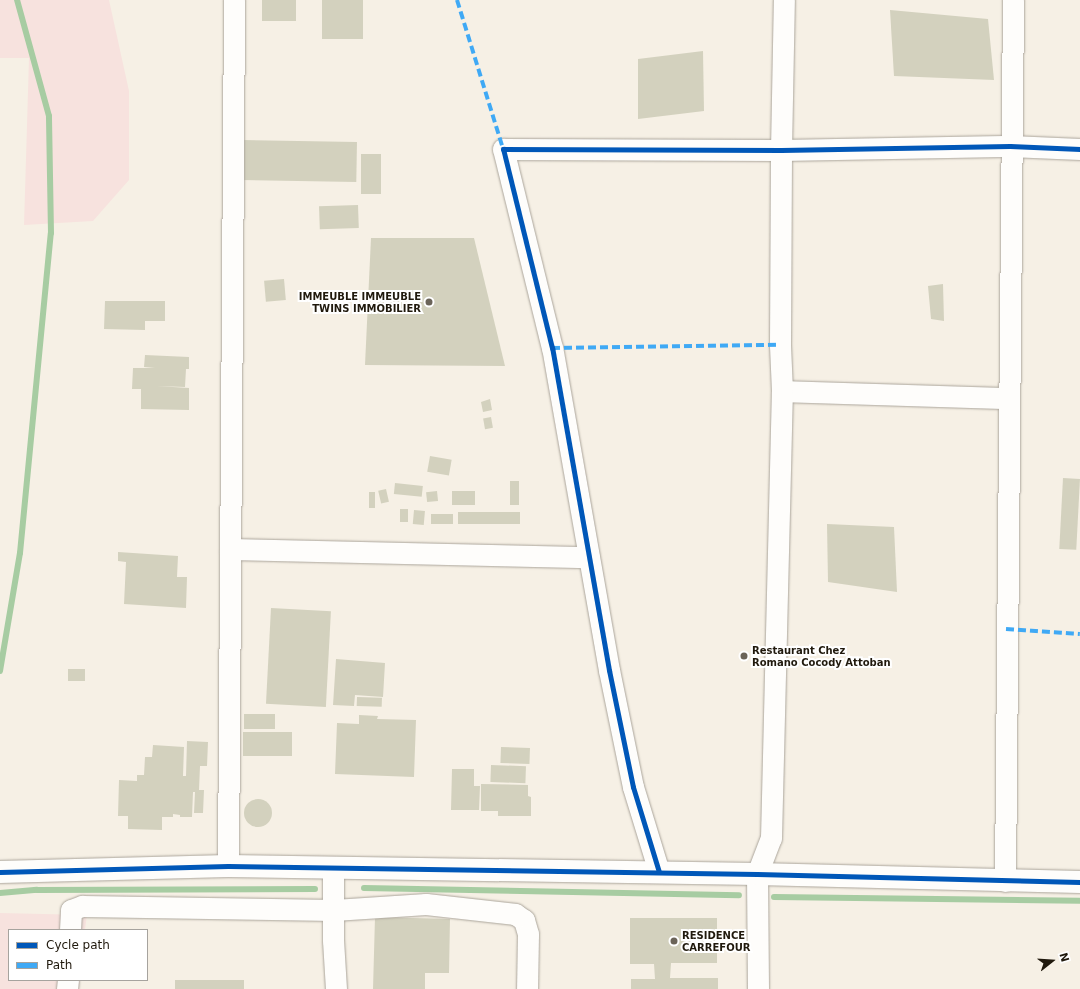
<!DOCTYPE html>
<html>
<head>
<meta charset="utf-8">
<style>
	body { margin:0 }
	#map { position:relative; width:1080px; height:989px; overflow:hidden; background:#f6f0e5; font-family:"DejaVu Sans",sans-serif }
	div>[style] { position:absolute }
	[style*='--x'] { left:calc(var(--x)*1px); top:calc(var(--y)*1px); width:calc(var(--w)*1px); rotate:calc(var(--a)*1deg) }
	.green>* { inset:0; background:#f7e2de }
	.stream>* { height:6px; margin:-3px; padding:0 3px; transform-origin:3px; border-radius:3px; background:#a7cca2 }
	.building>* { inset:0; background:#d3d1be; transform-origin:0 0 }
	.round { border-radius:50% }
	.roads { filter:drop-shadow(0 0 1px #aba59b) drop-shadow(0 0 1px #aba59b) }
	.street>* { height:21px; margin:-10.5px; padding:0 10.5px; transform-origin:10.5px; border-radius:10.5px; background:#fefdfb }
	.secondary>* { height:22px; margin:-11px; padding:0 11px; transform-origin:11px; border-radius:11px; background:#fefdfb }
	.quiet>* { height:4px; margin-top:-2px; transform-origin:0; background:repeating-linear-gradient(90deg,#3fa9f5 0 8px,transparent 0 12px) }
	.cycleway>* { height:5px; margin:-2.5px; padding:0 2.5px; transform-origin:2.5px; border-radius:2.5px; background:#0057b8 }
	.dots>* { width:11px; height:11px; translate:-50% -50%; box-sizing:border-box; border:2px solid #fff; border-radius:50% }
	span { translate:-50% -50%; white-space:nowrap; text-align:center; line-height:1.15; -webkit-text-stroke:4px #fff; paint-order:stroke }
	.poi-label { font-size:10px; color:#20190d; font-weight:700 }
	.right { translate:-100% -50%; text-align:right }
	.left { translate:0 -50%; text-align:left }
	.legend { position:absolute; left:8px; top:929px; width:140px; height:52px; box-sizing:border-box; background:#fff; border:1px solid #a6a39e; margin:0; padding:5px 7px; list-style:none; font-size:12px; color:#20190d }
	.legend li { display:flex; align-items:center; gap:8px; height:20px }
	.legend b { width:20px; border:1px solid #a6a39e }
	.north { position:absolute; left:1032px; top:941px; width:40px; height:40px; -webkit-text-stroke:3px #fff; paint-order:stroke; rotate:73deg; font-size:11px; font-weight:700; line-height:16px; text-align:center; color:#20190d }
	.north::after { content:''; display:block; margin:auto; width:14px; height:18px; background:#20190d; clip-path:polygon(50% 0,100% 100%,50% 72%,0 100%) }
</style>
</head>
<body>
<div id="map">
	<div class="green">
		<div style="clip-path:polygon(0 0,109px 0,129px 91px,129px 180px,93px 221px,24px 225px,29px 58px,0 58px)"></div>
		<div style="clip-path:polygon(0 913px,87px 915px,85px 930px,9px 930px,9px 980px,80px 980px,79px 989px,0 989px)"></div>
	</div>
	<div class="stream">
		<div style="--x:0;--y:671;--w:120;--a:-80.4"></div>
		<div style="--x:20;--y:553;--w:321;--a:-84.5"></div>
		<div style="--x:51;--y:233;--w:117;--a:-91"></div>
		<div style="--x:49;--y:116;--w:120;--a:-105.4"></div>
		<div style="--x:364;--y:888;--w:375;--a:1.1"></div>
		<div style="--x:0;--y:893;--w:37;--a:-5"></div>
		<div style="--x:37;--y:890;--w:278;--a:-0.2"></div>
		<div style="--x:774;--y:897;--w:306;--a:0.7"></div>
	</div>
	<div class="building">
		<div style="left:262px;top:0;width:34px;height:21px"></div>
		<div style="left:322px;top:0;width:41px;height:39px"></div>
		<div style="clip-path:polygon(890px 10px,988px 19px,994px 80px,894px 76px)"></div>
		<div style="clip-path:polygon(703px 51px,704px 111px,638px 119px,638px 59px)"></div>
		<div style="left:242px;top:140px;width:115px;height:40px;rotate:1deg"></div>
		<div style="left:361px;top:154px;width:20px;height:40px"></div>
		<div style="left:358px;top:205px;width:23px;height:39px;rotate:88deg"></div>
		<div style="clip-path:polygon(371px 238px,474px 238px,505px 366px,365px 365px)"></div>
		<div style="left:284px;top:279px;width:21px;height:20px;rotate:85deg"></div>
		<div style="clip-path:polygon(943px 284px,944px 321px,931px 319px,928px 286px)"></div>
		<div style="clip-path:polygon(105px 301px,165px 301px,165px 321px,145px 321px,145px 330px,104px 329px)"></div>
		<div style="clip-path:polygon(145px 355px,189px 357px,189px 369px,186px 369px,185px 387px,157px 386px,189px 388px,189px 410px,141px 409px,141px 389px,132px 389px,133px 368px,155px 368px,144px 367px)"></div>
		<div style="clip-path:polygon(490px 399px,492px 410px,483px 412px,481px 402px)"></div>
		<div style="left:491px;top:417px;width:11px;height:8px;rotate:80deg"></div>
		<div style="left:430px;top:456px;width:22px;height:16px;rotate:10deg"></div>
		<div style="left:1063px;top:478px;width:17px;height:71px;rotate:3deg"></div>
		<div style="left:510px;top:481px;width:9px;height:24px"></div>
		<div style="left:395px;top:483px;width:28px;height:11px;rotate:6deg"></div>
		<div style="left:386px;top:489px;width:13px;height:8px;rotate:77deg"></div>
		<div style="left:437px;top:491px;width:10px;height:11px;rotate:84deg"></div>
		<div style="left:452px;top:491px;width:23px;height:14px"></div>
		<div style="left:369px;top:492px;width:6px;height:16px"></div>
		<div style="left:400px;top:509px;width:8px;height:13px"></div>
		<div style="left:414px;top:510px;width:11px;height:14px;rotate:5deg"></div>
		<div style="left:458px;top:512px;width:62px;height:12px"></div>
		<div style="left:431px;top:514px;width:22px;height:10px"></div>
		<div style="clip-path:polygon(827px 524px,894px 527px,897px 592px,828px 582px)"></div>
		<div style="clip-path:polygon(118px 552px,178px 556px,177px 577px,187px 577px,186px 608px,124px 604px,126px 562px,118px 561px)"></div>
		<div style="left:271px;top:608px;width:60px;height:96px;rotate:3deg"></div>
		<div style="clip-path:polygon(336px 659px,385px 663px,383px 697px,355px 695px,354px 706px,333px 705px)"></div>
		<div style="left:68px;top:669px;width:17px;height:12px"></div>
		<div style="left:357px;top:697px;width:25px;height:9px;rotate:2deg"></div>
		<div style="left:275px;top:714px;width:15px;height:31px;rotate:90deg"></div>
		<div style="clip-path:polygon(359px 715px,378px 716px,377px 719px,416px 720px,414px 777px,335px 774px,337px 723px,359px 724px)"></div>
		<div style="left:243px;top:732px;width:49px;height:24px"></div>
		<div style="clip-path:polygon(187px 741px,208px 742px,207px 766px,200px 766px,199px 790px,204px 790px,203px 813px,194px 813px,195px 792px,193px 792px,192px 817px,180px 817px,180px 815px,173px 814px,173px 817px,162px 817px,162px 830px,128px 829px,128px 816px,118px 816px,119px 780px,137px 781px,137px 775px,144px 775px,145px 757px,152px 757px,153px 745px,184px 747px,183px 776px,186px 776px)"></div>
		<div style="left:501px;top:747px;width:29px;height:16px;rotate:2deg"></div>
		<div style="left:491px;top:765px;width:35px;height:17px;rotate:2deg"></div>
		<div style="clip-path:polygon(452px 769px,474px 769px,474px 786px,480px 786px,479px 810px,451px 810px)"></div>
		<div style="clip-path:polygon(481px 784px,528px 785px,528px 796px,531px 797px,531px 816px,498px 816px,498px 811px,481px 811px)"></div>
		<div class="round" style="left:244px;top:799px;width:28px;height:28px"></div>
		<div style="clip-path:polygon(375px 917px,450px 919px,449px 973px,425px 973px,425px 989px,373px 989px)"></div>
		<div style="clip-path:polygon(630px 918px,717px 918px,717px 963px,671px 963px,670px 978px,718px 978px,718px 989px,631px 989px,631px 979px,655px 979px,654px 964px,630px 964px)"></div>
		<div style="left:175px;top:980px;width:69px;height:9px"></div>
	</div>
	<div class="roads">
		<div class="street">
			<div style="--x:782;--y:391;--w:226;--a:1.8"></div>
			<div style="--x:230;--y:549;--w:359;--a:1.3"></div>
			<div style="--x:228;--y:866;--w:866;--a:-89.6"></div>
			<div style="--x:333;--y:867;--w:73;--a:90"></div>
			<div style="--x:333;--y:940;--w:49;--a:86.5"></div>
			<div style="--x:659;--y:872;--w:89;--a:-107"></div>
			<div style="--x:633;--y:787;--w:119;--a:-101.6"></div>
			<div style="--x:609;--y:670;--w:327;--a:-100"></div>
			<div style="--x:552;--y:348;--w:205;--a:-103.8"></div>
			<div style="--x:503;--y:149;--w:278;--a:0.2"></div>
			<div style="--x:781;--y:150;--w:229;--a:-1"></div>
			<div style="--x:1010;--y:146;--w:70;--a:2.5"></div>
			<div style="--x:1005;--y:881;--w:881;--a:-89.48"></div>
			<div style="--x:70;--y:930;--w:20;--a:-87"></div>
			<div style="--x:71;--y:910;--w:12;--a:-20"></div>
			<div style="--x:82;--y:906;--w:252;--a:0.9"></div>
			<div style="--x:334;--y:910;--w:92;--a:-3.7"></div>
			<div style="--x:426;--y:904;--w:90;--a:6.4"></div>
			<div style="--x:515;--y:914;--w:11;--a:34"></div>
			<div style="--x:524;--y:920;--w:15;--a:74"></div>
			<div style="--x:528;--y:934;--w:55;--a:91"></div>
			<div style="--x:67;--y:989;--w:9;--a:-84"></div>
			<div style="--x:758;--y:989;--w:115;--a:-90.5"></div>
			<div style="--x:757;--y:874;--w:39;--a:-69"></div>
			<div style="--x:771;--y:838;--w:447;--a:-88.6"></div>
			<div style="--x:782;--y:391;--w:46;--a:-92.5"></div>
			<div style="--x:780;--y:345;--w:195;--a:-89.7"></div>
			<div style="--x:781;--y:150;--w:150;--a:-88.9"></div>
		</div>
		<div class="secondary">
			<div style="--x:0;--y:872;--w:228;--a:-1.5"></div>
			<div style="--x:228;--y:866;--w:529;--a:0.87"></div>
			<div style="--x:757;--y:874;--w:323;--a:1.4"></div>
		</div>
	</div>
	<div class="quiet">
		<div style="--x:457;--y:0;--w:156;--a:72.8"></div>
		<div style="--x:552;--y:348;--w:228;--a:-0.8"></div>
		<div style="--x:1006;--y:629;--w:74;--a:3.9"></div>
	</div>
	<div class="cycleway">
		<div style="--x:0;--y:872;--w:228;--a:-1.5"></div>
		<div style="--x:228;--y:866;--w:529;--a:0.87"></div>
		<div style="--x:757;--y:874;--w:323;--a:1.4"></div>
		<div style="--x:659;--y:872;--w:89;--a:-107"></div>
		<div style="--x:633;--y:787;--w:119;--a:-101.6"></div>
		<div style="--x:609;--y:670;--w:327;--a:-100"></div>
		<div style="--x:552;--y:348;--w:205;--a:-103.8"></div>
		<div style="--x:503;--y:149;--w:278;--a:0.2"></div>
		<div style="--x:781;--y:150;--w:229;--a:-1"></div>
		<div style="--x:1010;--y:146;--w:70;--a:2.5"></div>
	</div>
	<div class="dots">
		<div style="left:429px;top:302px;background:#6b6459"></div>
		<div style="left:744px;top:656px;background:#6b6459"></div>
		<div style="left:674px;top:941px;background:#6b6459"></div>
	</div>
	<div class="poi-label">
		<span class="right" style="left:421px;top:302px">IMMEUBLE IMMEUBLE<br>TWINS IMMOBILIER</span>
		<span class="left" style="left:752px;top:656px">Restaurant Chez<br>Romano Cocody Attoban</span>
		<span class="left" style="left:682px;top:941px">RESIDENCE<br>CARREFOUR</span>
	</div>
	<ul class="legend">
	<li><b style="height:5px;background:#0057b8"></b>Cycle path</li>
	<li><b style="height:5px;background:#3fa9f5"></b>Path</li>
	</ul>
	<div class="north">N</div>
</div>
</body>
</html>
